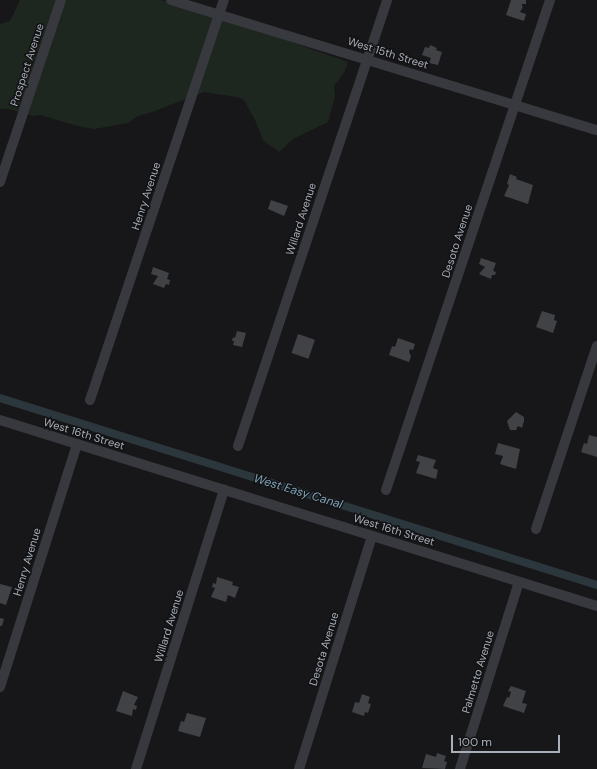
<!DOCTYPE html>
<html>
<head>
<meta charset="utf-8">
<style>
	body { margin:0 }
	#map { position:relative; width:597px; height:769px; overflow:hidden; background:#171719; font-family:"DM Sans",sans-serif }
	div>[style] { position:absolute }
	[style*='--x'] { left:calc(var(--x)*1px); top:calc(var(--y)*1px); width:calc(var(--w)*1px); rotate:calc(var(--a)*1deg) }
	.green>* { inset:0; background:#1e271f }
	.canal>* { height:8px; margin:-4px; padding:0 4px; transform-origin:4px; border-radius:4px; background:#2c373d }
	.building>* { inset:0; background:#414246; transform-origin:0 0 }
	.minor>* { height:10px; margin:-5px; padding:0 5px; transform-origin:5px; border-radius:5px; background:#38393e }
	span { translate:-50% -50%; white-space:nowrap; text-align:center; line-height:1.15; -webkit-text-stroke:3px #121214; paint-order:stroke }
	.street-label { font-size:11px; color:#a8afb9 }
	.water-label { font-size:12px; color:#7ea1b5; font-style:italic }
	.scale { position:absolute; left:451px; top:735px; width:109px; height:18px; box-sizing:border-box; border:2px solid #a8afb9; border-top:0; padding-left:5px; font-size:12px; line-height:14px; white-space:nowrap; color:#a8afb9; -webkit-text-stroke:3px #121214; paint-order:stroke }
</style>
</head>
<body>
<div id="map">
	<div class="green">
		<div style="clip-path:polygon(20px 0,161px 0,275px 32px,280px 38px,348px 62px,344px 73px,334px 86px,335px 96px,328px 122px,293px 139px,279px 152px,263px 140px,255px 120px,244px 100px,237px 97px,204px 92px,152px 112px,138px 116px,128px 123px,94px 129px,77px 126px,41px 115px,33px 116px,9px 109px,0 109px,0 24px,10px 21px)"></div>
	</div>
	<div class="canal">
		<div style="--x:0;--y:398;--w:626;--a:17.39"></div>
	</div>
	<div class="building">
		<div style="clip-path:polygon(511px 0,526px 0,526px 4px,522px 4px,522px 6px,523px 7px,520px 12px,526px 14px,524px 21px,506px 15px)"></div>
		<div style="clip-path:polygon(430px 45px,437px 48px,436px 50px,442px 52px,438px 65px,429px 63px,431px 58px,422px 55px,425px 47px,429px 48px)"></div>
		<div style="clip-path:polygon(510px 174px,517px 177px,516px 179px,533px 185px,528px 204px,504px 196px,509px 185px,507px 184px)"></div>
		<div style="clip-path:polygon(271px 200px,288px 206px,284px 216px,268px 209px)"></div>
		<div style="clip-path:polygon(481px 258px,496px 263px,493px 271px,496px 272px,495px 275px,492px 275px,491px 279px,479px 274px,485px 267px,479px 264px)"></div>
		<div style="clip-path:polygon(153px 267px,169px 273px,167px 279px,170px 280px,169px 285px,166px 284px,164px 288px,153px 284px,158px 276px,151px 274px)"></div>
		<div style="clip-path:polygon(542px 311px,555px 315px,554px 320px,557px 321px,553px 333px,536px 327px)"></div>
		<div style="clip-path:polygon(237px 331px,246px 333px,242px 347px,233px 345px,234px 341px,232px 341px,233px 337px,235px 338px)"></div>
		<div style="left:298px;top:334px;width:18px;height:20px;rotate:19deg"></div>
		<div style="clip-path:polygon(398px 338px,415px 344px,413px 350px,410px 349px,409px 352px,411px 356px,409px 362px,389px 355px,392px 346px,395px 347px)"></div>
		<div style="clip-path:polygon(516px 412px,524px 417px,524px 421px,522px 428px,518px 426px,516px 430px,510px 430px,507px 421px)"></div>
		<div style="clip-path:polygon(589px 435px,597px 437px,597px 457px,581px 452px,584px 443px,587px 444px)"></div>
		<div style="clip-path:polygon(498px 443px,520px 449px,516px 469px,500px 464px,503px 456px,495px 454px)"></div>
		<div style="clip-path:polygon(418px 455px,436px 460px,433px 468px,438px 470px,436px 479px,416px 473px,420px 462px,416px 461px)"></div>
		<div style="clip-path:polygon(217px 577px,233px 582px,232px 585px,239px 587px,235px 598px,228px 595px,226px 602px,211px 597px,215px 588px,212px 587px,213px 583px,216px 584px)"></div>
		<div style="clip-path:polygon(0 584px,12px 587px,6px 605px,0 603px)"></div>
		<div style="clip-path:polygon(0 618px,4px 619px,2px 626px,0 626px)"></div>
		<div style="clip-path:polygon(511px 686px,526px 691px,522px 703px,527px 704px,524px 713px,503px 706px,507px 697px,509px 698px,511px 692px,508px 691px)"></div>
		<div style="clip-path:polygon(123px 691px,138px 697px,134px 705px,137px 706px,136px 710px,133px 709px,132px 716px,116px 711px)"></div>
		<div style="clip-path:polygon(362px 694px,370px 697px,368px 703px,371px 704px,368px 713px,365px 712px,364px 716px,352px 712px,355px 702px,359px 703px)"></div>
		<div style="clip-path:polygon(187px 713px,206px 718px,200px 737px,178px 731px,181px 721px,184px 722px)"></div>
		<div style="clip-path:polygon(437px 753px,446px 756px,444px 761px,447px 762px,445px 769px,422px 768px,426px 754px,436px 757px)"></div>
	</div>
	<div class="minor">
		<div style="--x:171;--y:0;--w:445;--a:17"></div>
		<div style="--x:0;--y:182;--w:192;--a:-71.5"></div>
		<div style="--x:90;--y:400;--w:422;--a:-71.5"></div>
		<div style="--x:0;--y:420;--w:625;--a:17.3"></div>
		<div style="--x:238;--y:446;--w:470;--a:-71.5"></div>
		<div style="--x:386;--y:490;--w:517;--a:-71.49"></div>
		<div style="--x:536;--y:529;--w:193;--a:-71.6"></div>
		<div style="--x:0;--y:687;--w:255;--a:-72.4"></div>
		<div style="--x:136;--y:769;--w:293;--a:-72.5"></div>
		<div style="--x:299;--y:769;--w:244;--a:-72.6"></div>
		<div style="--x:460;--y:769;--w:196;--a:-72.5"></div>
	</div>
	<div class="street-label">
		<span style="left:388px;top:53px;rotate:17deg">West 15th Street</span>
		<span style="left:27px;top:65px;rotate:-72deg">Prospect Avenue</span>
		<span style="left:146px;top:196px;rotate:-72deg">Henry Avenue</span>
		<span style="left:301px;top:219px;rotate:-72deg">Willard Avenue</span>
		<span style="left:457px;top:241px;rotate:-72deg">Desoto Avenue</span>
		<span style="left:84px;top:434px;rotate:17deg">West 16th Street</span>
		<span style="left:394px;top:530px;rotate:17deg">West 16th Street</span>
		<span style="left:27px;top:562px;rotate:-73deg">Henry Avenue</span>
		<span style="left:169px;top:626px;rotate:-73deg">Willard Avenue</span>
		<span style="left:324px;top:649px;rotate:-73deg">Desota Avenue</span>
		<span style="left:478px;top:672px;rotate:-73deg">Palmetto Avenue</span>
	</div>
	<div class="water-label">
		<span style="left:298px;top:492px;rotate:17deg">West Easy Canal</span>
	</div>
	<div class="scale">100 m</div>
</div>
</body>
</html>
